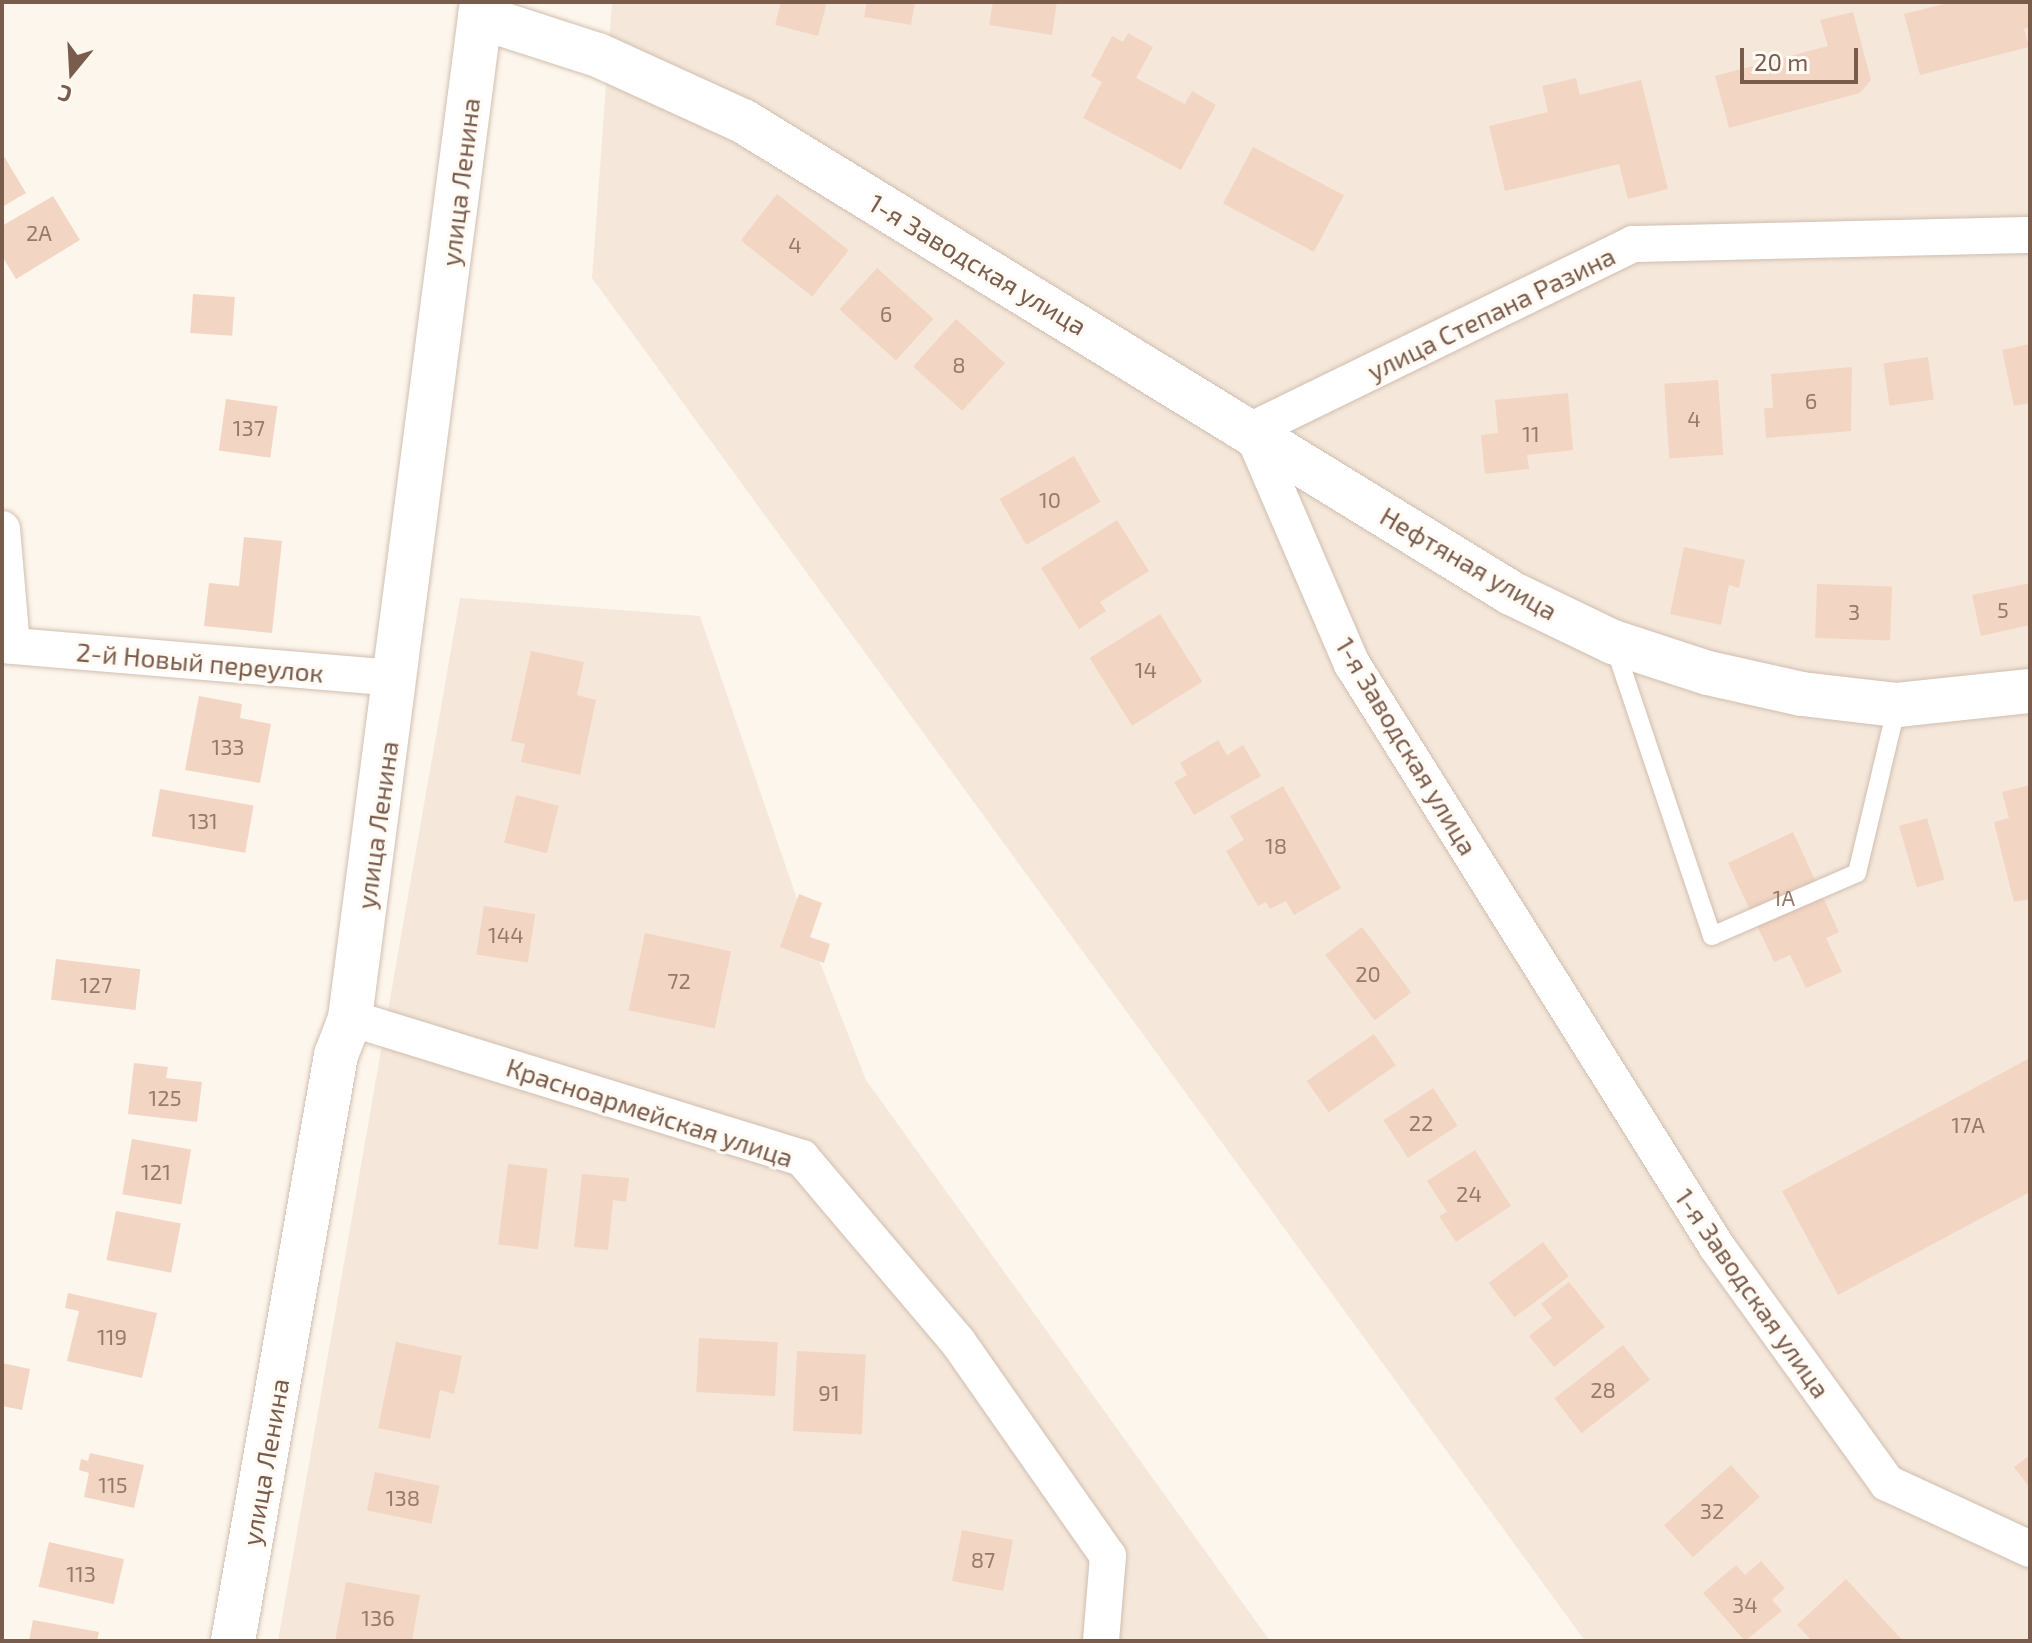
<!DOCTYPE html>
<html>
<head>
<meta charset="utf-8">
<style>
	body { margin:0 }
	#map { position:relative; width:2032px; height:1643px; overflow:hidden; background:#fdf6ec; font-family:"Exo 2",sans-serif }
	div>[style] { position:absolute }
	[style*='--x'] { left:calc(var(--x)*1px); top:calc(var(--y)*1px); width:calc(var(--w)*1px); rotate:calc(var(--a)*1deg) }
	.residential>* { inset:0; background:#f5e8da }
	.building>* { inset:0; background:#f3d5c3; transform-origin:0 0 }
	.roads { filter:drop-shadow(0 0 2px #d1beb0) drop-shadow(0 0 2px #d1beb0) }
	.service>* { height:18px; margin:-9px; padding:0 9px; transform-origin:9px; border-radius:9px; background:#fff }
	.minor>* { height:36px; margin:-18px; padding:0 18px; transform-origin:18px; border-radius:18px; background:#fff }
	.tertiary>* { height:44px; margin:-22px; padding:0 22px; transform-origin:22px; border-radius:22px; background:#fff }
	.secondary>* { height:44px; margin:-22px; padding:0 22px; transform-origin:22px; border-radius:22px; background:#fff }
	span { translate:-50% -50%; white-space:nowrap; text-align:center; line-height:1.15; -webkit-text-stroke:6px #fffaf3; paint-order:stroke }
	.number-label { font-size:22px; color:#987a6a }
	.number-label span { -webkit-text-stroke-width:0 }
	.street-label { font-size:26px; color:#7a5c4d }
	.frame { position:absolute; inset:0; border:4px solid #7a5c4d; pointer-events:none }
	.north { position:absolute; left:32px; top:32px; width:80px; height:80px; -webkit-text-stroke:6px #fffaf3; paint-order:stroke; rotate:198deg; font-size:22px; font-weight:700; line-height:32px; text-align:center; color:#7a5c4d }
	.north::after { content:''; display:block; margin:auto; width:28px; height:36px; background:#7a5c4d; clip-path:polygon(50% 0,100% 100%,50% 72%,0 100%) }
	.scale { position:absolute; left:1740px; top:48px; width:118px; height:36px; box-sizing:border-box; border:4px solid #7a5c4d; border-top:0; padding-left:10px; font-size:24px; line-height:28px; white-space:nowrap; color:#7a5c4d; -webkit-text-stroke:6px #fffaf3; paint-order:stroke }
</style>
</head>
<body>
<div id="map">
	<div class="residential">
		<div style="clip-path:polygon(612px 2px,2030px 2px,2030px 1641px,1585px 1641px,592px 278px)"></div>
		<div style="clip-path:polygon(460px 598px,700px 616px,810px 937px,866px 1080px,1270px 1641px,278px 1641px)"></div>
	</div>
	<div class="building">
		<div style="clip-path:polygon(781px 2px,827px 2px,818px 36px,775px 25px)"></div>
		<div style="clip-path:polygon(867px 2px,915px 2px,911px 25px,864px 17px)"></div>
		<div style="clip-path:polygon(993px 2px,1057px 2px,1052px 35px,989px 25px)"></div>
		<div style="clip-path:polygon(1952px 2px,2030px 2px,2030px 27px,2024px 29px,2029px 47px,1920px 75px,1904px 14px)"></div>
		<div style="clip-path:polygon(1853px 12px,1871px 80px,1860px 93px,1729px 128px,1715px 76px,1828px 46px,1820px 20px)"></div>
		<div style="clip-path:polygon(1128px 33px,1153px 47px,1136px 78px,1185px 104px,1192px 91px,1216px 105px,1181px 170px,1083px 118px,1102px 82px,1091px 76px,1112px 36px,1123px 42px)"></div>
		<div style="clip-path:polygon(1576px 78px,1580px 95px,1641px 80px,1668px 189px,1628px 199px,1619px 164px,1505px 191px,1489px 126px,1548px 112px,1542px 86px)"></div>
		<div style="left:1253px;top:147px;width:103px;height:64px;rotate:28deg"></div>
		<div style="clip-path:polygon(2px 153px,26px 193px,2px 207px)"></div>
		<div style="left:777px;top:194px;width:91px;height:59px;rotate:38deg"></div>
		<div style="clip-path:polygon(53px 196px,80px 240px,16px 279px,2px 256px,2px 226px)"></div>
		<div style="left:877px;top:268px;width:76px;height:56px;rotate:42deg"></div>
		<div style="left:193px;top:294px;width:42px;height:39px;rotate:4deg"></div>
		<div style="left:956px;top:319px;width:66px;height:64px;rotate:42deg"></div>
		<div style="clip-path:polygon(2030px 344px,2030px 403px,2014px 406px,2002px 350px)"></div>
		<div style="left:1928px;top:357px;width:43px;height:45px;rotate:82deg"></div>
		<div style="clip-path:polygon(1852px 367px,1851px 431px,1766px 438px,1764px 408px,1773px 408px,1771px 374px)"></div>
		<div style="left:1718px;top:380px;width:75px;height:54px;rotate:86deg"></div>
		<div style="clip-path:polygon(1568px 393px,1573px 450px,1527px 455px,1529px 469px,1485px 474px,1481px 435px,1498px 433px,1495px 400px)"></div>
		<div style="left:226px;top:399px;width:52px;height:52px;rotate:8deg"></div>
		<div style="left:1074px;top:456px;width:53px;height:86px;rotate:60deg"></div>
		<div style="clip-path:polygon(1117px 520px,1149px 571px,1100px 602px,1106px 611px,1079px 629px,1041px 568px)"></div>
		<div style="clip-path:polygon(244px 537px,282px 541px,272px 633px,204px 626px,209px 583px,239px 586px)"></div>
		<div style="clip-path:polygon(1684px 547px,1745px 560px,1739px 588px,1729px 585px,1721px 625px,1670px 614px)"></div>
		<div style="clip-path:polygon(2030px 583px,2030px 625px,1981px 636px,1972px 595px)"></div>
		<div style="left:1817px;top:584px;width:75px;height:54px;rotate:2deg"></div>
		<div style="left:1160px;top:614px;width:80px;height:83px;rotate:58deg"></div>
		<div style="clip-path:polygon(531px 651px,584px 662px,577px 695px,596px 700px,580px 775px,521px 762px,525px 744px,511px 741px)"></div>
		<div style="clip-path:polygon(199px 696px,242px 704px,240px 718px,271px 724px,260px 783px,185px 770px)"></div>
		<div style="clip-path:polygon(1218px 740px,1227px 755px,1243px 745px,1261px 776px,1194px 815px,1174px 782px,1187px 775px,1180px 763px)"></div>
		<div style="clip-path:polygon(2030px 785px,2030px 899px,2014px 902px,1994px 822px,2009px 818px,2002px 792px)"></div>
		<div style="clip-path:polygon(1283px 786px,1341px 888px,1294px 915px,1286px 901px,1270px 909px,1266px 902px,1258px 906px,1226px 851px,1244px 840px,1230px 816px)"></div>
		<div style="left:160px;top:789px;width:95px;height:48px;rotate:10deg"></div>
		<div style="left:516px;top:795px;width:44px;height:49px;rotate:14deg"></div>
		<div style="left:1927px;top:818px;width:64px;height:29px;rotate:74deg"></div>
		<div style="clip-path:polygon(1793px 832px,1839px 932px,1826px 938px,1842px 972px,1806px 988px,1790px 955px,1774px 962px,1728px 863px)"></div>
		<div style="clip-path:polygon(799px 894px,822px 903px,810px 937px,830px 944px,824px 963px,780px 947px)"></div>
		<div style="left:484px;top:906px;width:52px;height:49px;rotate:9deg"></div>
		<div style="left:1362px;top:927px;width:82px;height:46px;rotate:53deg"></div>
		<div style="left:645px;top:933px;width:88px;height:79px;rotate:12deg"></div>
		<div style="left:56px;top:959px;width:85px;height:41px;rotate:7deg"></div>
		<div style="left:1374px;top:1034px;width:38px;height:82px;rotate:55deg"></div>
		<div style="clip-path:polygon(2030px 1058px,2030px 1192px,1838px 1295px,1782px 1191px)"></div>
		<div style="clip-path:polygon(134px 1063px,168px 1067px,166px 1078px,202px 1082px,197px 1122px,128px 1114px)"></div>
		<div style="left:1433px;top:1088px;width:45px;height:59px;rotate:57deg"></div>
		<div style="left:132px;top:1139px;width:60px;height:56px;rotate:10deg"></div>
		<div style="clip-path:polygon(1475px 1150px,1511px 1206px,1456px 1242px,1439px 1216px,1447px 1212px,1427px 1181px)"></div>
		<div style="left:508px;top:1164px;width:40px;height:81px;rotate:7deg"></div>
		<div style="clip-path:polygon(582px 1174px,629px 1178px,626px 1202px,613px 1200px,608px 1250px,574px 1247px)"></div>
		<div style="left:116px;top:1211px;width:66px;height:50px;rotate:11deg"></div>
		<div style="left:1543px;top:1242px;width:43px;height:68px;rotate:53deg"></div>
		<div style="clip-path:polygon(1569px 1282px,1605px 1327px,1554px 1367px,1529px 1336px,1552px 1318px,1541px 1304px)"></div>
		<div style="clip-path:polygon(68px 1293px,157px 1313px,142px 1378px,67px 1361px,79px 1311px,65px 1308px)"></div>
		<div style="left:699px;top:1338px;width:79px;height:54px;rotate:3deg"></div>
		<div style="clip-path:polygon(396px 1342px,462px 1356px,454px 1394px,440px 1390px,430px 1439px,378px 1428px)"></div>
		<div style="left:1623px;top:1345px;width:44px;height:87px;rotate:52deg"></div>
		<div style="left:797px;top:1351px;width:69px;height:80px;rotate:3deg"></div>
		<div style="clip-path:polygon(2px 1363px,30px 1369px,22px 1410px,2px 1406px)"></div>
		<div style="clip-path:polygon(90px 1453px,144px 1465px,134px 1508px,84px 1497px,89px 1473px,79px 1470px,81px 1459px,88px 1461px)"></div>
		<div style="clip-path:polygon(2030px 1455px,2030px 1488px,2014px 1467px)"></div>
		<div style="left:1731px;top:1465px;width:43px;height:90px;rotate:48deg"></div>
		<div style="left:375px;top:1472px;width:66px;height:39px;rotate:12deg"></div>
		<div style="left:962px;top:1530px;width:52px;height:52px;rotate:11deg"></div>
		<div style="left:49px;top:1542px;width:77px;height:46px;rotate:13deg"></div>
		<div style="clip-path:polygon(1761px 1561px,1785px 1588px,1772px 1600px,1782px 1611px,1745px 1641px,1703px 1593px,1736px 1565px,1745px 1575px)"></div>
		<div style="clip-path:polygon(1846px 1579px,1903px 1641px,1812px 1641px,1797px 1625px)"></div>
		<div style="clip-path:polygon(346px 1582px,420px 1595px,412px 1641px,335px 1641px)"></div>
		<div style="clip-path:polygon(33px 1620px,99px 1632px,97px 1641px,29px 1641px)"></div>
	</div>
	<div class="roads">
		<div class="service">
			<div style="--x:1614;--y:645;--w:307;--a:71.4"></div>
			<div style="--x:1712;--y:936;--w:158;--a:-23.5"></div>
			<div style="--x:1857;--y:873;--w:173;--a:-76.6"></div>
		</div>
		<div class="minor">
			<div style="--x:2030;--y:235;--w:397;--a:178.7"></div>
			<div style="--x:1633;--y:244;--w:425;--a:154"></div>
			<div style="--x:1251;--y:430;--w:255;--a:66.7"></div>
			<div style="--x:1352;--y:664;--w:688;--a:57.95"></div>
			<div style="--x:1717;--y:1247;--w:291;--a:54.2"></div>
			<div style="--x:1887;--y:1483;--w:157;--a:24.8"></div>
			<div style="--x:2;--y:529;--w:117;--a:85.1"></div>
			<div style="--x:2;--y:645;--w:396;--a:4.8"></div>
			<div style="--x:350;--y:1018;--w:473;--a:17.2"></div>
			<div style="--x:802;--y:1158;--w:241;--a:49.7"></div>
			<div style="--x:958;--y:1342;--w:261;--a:55"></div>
			<div style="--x:1108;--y:1556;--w:85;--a:94.7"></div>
		</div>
		<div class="tertiary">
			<div style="--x:233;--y:1641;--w:595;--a:-80.03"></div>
			<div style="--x:336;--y:1055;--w:40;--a:-69"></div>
			<div style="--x:350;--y:1018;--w:1009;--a:-82.6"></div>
		</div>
		<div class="secondary">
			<div style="--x:482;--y:2;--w:15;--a:98"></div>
			<div style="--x:480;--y:17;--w:124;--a:17.9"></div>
			<div style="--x:598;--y:55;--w:159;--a:24.5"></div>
			<div style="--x:743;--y:121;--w:901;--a:31.57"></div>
			<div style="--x:1511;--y:593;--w:113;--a:25.7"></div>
			<div style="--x:1613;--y:642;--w:100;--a:18.1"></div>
			<div style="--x:1708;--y:673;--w:96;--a:12.6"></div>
			<div style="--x:1802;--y:694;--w:96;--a:6.6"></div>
			<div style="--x:1897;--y:705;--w:134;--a:-6"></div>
		</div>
	</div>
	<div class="number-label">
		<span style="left:39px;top:233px">2А</span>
		<span style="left:795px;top:245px">4</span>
		<span style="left:886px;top:314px">6</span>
		<span style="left:959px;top:365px">8</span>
		<span style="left:1811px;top:401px">6</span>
		<span style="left:1694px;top:419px">4</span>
		<span style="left:249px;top:428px">137</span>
		<span style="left:1531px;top:434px">11</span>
		<span style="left:1050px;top:500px">10</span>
		<span style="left:2003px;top:610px">5</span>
		<span style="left:1854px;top:612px">3</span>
		<span style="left:1146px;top:670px">14</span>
		<span style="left:228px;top:747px">133</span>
		<span style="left:203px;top:821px">131</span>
		<span style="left:1276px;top:846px">18</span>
		<span style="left:1784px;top:898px">1А</span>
		<span style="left:506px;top:935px">144</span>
		<span style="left:1368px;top:974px">20</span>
		<span style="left:679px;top:981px">72</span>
		<span style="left:96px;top:985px">127</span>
		<span style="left:165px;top:1098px">125</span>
		<span style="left:1421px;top:1123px">22</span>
		<span style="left:1968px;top:1125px">17А</span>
		<span style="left:156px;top:1172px">121</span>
		<span style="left:1469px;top:1194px">24</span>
		<span style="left:112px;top:1337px">119</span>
		<span style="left:1603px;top:1390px">28</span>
		<span style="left:829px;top:1393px">91</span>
		<span style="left:113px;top:1485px">115</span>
		<span style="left:403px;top:1498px">138</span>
		<span style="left:1712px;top:1511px">32</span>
		<span style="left:983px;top:1560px">87</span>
		<span style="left:81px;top:1574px">113</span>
		<span style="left:1745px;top:1605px">34</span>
		<span style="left:378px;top:1618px">136</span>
	</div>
	<div class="street-label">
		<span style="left:460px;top:182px;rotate:-83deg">улица Ленина</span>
		<span style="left:978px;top:264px;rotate:31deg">1-я Заводская улица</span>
		<span style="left:1491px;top:313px;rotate:-26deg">улица Степана Разина</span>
		<span style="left:1469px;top:563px;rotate:30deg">Нефтяная улица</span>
		<span style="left:200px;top:662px;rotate:5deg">2-й Новый переулок</span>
		<span style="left:1407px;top:746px;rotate:59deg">1-я Заводская улица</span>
		<span style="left:377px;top:825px;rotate:-82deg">улица Ленина</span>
		<span style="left:650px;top:1112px;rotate:18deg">Красноармейская улица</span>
		<span style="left:1753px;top:1293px;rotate:55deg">1-я Заводская улица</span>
		<span style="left:265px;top:1462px;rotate:-80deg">улица Ленина</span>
	</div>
	<div class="frame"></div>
	<div class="north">С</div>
	<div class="scale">20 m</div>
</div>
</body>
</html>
